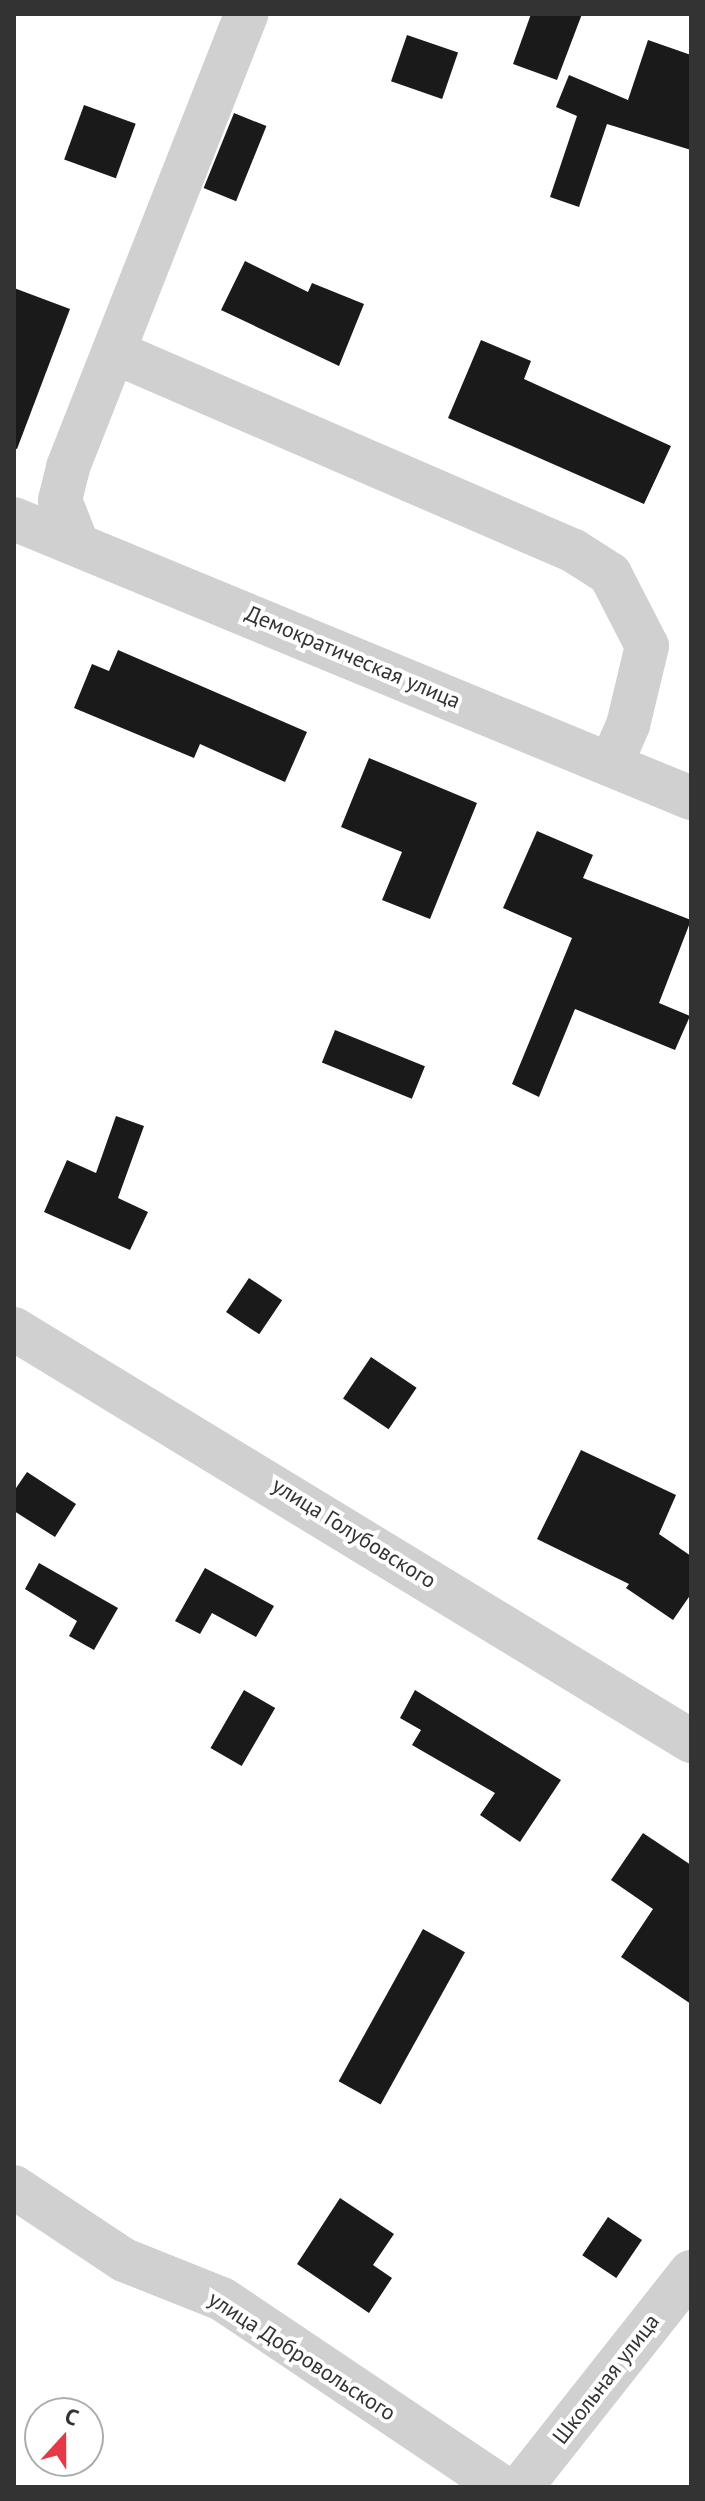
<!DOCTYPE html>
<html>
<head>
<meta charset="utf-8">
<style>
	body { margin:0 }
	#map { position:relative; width:705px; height:2501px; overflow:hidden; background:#fff; font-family:"PT Sans",sans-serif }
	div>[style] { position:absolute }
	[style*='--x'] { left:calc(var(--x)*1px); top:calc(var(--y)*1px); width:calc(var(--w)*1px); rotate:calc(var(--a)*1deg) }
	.building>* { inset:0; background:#1a1a1a; transform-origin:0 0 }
	.minor>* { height:44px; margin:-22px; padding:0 22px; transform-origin:22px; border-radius:22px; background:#d0d0d0 }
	span { translate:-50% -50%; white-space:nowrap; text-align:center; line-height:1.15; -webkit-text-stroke:8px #fff; paint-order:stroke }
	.street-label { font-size:22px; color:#333 }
	.frame { position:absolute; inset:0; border:16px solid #333; pointer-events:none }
	.north { position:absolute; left:24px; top:2397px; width:80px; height:80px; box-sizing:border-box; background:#fff; border:2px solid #adadad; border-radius:50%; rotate:21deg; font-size:22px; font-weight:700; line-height:32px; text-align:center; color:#333 }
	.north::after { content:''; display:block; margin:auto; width:28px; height:36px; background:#e63946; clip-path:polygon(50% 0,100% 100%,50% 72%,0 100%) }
</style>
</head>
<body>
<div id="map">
	<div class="building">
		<div style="clip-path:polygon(531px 14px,582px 14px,557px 80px,513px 64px)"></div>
		<div style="left:407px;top:35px;width:54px;height:49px;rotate:19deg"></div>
		<div style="clip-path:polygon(648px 40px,691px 55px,691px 150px,607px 124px,579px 207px,550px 197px,577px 116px,556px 107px,569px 75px,628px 100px)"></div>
		<div style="left:84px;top:105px;width:55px;height:58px;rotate:20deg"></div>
		<div style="left:234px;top:113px;width:35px;height:81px;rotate:22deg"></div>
		<div style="clip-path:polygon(245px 261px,308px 292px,312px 283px,364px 304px,339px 366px,221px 310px)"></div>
		<div style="clip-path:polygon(14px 288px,70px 309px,17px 449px,14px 448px)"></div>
		<div style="clip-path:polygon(481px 340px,531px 361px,524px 379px,671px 446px,644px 504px,448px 418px)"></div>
		<div style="clip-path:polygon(118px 650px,307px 732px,285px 782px,200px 744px,194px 758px,74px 708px,92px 664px,109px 671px)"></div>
		<div style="clip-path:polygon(369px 758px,477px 803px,430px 919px,382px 900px,402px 852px,341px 827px)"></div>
		<div style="clip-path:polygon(537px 831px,593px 855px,583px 878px,691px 920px,659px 1003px,690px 1016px,675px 1050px,575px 1009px,539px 1097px,512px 1084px,572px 938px,503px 908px)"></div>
		<div style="left:335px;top:1030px;width:97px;height:35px;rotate:22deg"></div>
		<div style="clip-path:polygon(116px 1116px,144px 1126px,118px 1198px,148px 1212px,130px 1250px,44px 1212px,67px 1160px,96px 1173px)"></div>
		<div style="left:249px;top:1278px;width:40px;height:41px;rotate:34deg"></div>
		<div style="left:371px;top:1357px;width:55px;height:50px;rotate:34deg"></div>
		<div style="clip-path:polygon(581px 1450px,676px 1495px,659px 1534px,691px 1556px,691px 1594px,673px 1620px,626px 1588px,629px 1584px,537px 1539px)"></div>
		<div style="clip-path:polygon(27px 1472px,76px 1504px,55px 1537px,14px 1511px,14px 1491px)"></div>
		<div style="clip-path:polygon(39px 1563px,118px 1608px,94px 1650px,69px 1636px,77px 1621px,25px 1589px)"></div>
		<div style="clip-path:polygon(205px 1568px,274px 1606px,256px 1637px,212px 1613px,200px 1634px,175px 1621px)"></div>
		<div style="left:244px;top:1690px;width:36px;height:67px;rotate:30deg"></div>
		<div style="clip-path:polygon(415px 1690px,561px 1780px,520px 1842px,480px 1815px,495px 1793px,412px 1745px,421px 1730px,400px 1718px)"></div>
		<div style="clip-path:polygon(643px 1833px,691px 1865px,691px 2004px,621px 1957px,653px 1909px,611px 1880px)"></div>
		<div style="left:423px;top:1929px;width:48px;height:174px;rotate:29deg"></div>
		<div style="clip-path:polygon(340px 2198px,394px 2234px,373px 2265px,392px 2278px,369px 2313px,297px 2264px)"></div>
		<div style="left:608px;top:2217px;width:41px;height:46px;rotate:34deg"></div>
	</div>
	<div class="minor">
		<div style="--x:114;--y:352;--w:501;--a:23.39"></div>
		<div style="--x:574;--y:551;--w:43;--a:32.6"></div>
		<div style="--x:610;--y:574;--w:81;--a:62.8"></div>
		<div style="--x:647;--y:646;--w:81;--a:103.5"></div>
		<div style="--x:628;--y:725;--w:43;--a:113.6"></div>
		<div style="--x:14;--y:519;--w:732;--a:22.4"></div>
		<div style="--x:76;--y:541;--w:44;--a:-111.3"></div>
		<div style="--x:60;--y:500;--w:34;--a:-76"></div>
		<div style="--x:68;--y:467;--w:487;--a:-68.5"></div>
		<div style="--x:14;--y:1329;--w:793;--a:31.32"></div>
		<div style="--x:14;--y:2187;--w:132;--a:33.6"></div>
		<div style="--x:124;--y:2260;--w:105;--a:21.7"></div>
		<div style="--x:222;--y:2299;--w:337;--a:33.9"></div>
		<div style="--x:521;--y:2487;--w:274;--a:-51.7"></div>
	</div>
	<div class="street-label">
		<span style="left:353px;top:657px;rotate:23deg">Демократическая улица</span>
		<span style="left:354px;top:1533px;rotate:32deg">улица Голубовского</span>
		<span style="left:302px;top:2356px;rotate:33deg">улица Добровольского</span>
		<span style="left:606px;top:2379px;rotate:-52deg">Школьная улица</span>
	</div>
	<div class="frame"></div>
	<div class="north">С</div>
</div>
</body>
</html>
